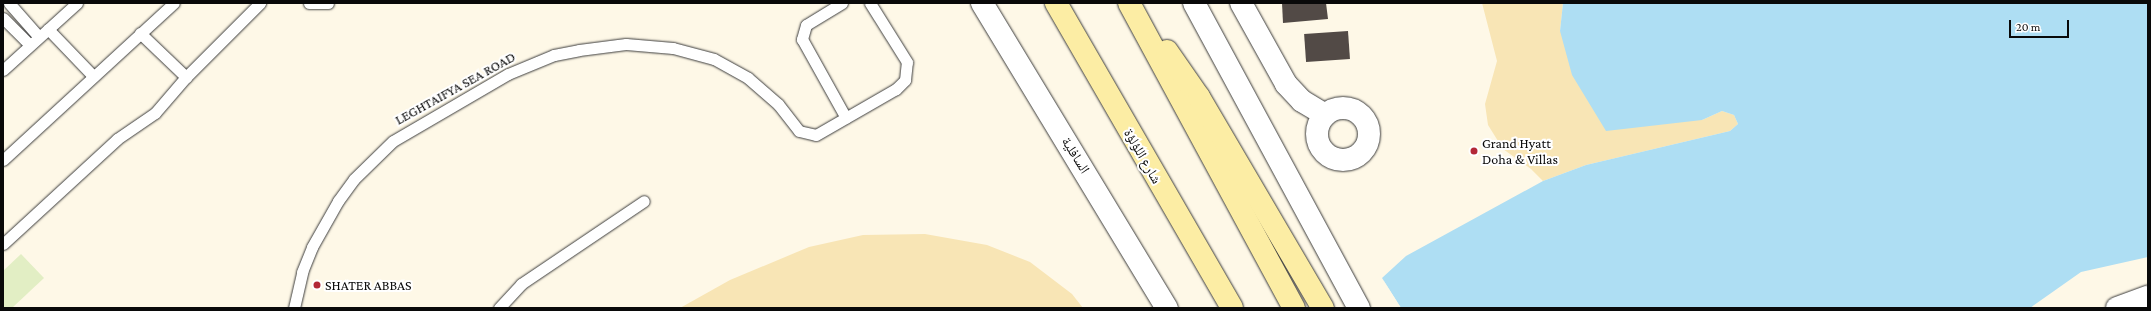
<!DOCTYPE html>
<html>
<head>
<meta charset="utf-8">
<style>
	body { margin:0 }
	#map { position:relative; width:2151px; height:311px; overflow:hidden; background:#fef8e7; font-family:"Crimson Pro","Noto Naskh Arabic",serif }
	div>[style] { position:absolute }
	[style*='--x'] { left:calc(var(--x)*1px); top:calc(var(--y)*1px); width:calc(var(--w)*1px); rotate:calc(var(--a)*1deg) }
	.sand>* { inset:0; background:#f8e5b5 }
	.pitch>* { inset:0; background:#e2eec4 }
	.water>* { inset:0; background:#aedef3 }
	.pier>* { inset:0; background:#fef8e7 }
	.building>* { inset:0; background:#524a46; transform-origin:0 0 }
	.roads { filter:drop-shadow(0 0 1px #3c3c3c) drop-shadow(0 0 1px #3c3c3c) }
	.service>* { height:11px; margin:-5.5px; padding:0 5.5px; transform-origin:5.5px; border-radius:5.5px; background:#fff }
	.minor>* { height:22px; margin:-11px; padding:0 11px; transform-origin:11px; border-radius:11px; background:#fff }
	.minor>.ring { margin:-11px; padding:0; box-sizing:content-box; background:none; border:22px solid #fff; border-radius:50% }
	.tertiary>* { height:22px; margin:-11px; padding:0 11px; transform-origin:11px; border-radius:11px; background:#fff }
	.secondary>* { height:22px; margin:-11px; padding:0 11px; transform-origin:11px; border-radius:11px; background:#fceda4 }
	.dots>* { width:11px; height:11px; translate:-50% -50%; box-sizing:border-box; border:2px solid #fff; border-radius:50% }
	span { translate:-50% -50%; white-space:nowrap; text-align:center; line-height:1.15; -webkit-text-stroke:4px #fff; paint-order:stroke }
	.street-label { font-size:14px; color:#090909 }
	.poi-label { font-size:14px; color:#090909 }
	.left { translate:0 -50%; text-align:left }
	.frame { position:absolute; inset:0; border:4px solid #090909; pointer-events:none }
	.scale { position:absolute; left:2009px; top:20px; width:60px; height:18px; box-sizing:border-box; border:2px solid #090909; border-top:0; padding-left:5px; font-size:12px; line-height:14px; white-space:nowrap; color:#090909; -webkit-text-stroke:3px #fff; paint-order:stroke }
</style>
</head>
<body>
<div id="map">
	<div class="sand">
		<div style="clip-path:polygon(1482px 3px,1563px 3px,1560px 31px,1702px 120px,1722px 111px,1734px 115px,1738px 124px,1730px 131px,1586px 165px,1543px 181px,1531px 169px,1503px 149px,1488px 125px,1485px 104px,1497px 61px)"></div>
		<div style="clip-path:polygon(925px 234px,987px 245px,1030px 262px,1072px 294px,1083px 308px,680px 308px,730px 280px,809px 247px,863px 235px)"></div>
	</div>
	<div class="pitch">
		<div style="clip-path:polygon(21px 254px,44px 278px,12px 308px,3px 308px,3px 271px)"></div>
	</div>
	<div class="water">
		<div style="clip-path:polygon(1563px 3px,2148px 3px,2148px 257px,2081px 272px,2030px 308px,1401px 308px,1382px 278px,1406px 256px,1543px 181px,1586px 165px,1730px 131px,1738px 124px,1734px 115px,1722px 111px,1702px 120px,1606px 131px,1572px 75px,1560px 31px)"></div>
	</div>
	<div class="pier">
		<div style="clip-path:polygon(1382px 278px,1401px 308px,1399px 308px)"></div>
	</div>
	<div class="building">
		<div style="clip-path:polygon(1282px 3px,1326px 3px,1328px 19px,1283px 23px)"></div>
		<div style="left:1348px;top:31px;width:28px;height:44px;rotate:86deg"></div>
	</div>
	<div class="roads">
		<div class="service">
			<div style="--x:9;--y:3;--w:45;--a:48.6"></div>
			<div style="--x:309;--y:3;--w:19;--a:0"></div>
			<div style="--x:842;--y:3;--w:42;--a:148.6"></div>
			<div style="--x:806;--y:25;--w:15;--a:106"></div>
			<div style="--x:802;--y:39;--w:90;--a:60.9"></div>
			<div style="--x:3;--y:18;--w:38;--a:45"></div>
			<div style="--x:48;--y:29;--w:65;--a:46.2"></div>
			<div style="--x:140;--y:33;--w:64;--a:43.7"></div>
			<div style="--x:3;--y:70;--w:100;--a:-42.2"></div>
			<div style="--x:3;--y:160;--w:232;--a:-42.6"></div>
			<div style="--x:3;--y:244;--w:155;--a:-42.6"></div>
			<div style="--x:117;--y:139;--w:46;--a:-34.4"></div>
			<div style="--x:155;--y:113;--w:48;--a:-49.3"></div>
			<div style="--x:186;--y:77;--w:105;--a:-45"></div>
			<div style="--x:294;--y:308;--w:37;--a:-77"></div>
			<div style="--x:302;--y:272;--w:27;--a:-68"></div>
			<div style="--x:312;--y:247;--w:53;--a:-60.5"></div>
			<div style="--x:338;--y:201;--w:27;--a:-54"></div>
			<div style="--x:354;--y:179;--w:54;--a:-44.3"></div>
			<div style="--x:393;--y:141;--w:133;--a:-30.2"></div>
			<div style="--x:508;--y:74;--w:50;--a:-22.4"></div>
			<div style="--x:554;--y:55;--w:25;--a:-11"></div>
			<div style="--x:579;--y:50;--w:47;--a:-7.3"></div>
			<div style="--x:626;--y:44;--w:47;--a:4.9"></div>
			<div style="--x:673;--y:48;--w:42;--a:15"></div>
			<div style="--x:714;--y:59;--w:39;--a:29"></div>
			<div style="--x:748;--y:78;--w:40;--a:41"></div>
			<div style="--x:778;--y:104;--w:34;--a:52"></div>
			<div style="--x:799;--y:131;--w:17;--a:13"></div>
			<div style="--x:816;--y:135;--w:92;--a:-29.9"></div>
			<div style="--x:896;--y:89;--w:13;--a:-45"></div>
			<div style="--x:905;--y:80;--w:18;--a:-84"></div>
			<div style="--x:907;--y:62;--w:70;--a:-122.1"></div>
			<div style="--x:499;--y:308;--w:33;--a:-47"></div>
			<div style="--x:521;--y:284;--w:148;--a:-34"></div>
		</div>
		<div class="minor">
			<div style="--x:1241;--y:3;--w:93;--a:60.9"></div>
			<div style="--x:1286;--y:84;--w:23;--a:47"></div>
			<div style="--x:1302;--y:101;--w:27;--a:31"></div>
			<div class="ring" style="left:1317px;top:108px;width:30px;height:30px"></div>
			<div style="--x:2117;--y:308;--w:33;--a:-20"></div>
		</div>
		<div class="tertiary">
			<div style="--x:982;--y:3;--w:357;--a:58.8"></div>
			<div style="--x:1194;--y:3;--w:347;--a:61.6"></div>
		</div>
		<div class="secondary">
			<div style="--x:1056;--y:3;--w:352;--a:60"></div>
			<div style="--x:1129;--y:3;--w:347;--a:61.6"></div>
			<div style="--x:1167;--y:51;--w:56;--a:55.2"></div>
			<div style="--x:1199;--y:97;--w:245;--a:59.6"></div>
		</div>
	</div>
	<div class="dots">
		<div style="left:1474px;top:151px;background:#b32837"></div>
		<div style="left:317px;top:285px;background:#b32837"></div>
	</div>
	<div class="street-label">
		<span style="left:455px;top:88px;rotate:-29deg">LEGHTAIFYA SEA ROAD</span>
		<span style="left:1076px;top:155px;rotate:58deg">السافلية</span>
		<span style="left:1143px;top:156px;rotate:60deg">شارع اللؤلؤة</span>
	</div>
	<div class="poi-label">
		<span class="left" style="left:1482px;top:151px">Grand Hyatt<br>Doha &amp; Villas</span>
		<span class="left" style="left:325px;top:285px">SHATER ABBAS</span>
	</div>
	<div class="frame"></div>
	<div class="scale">20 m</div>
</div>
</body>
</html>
